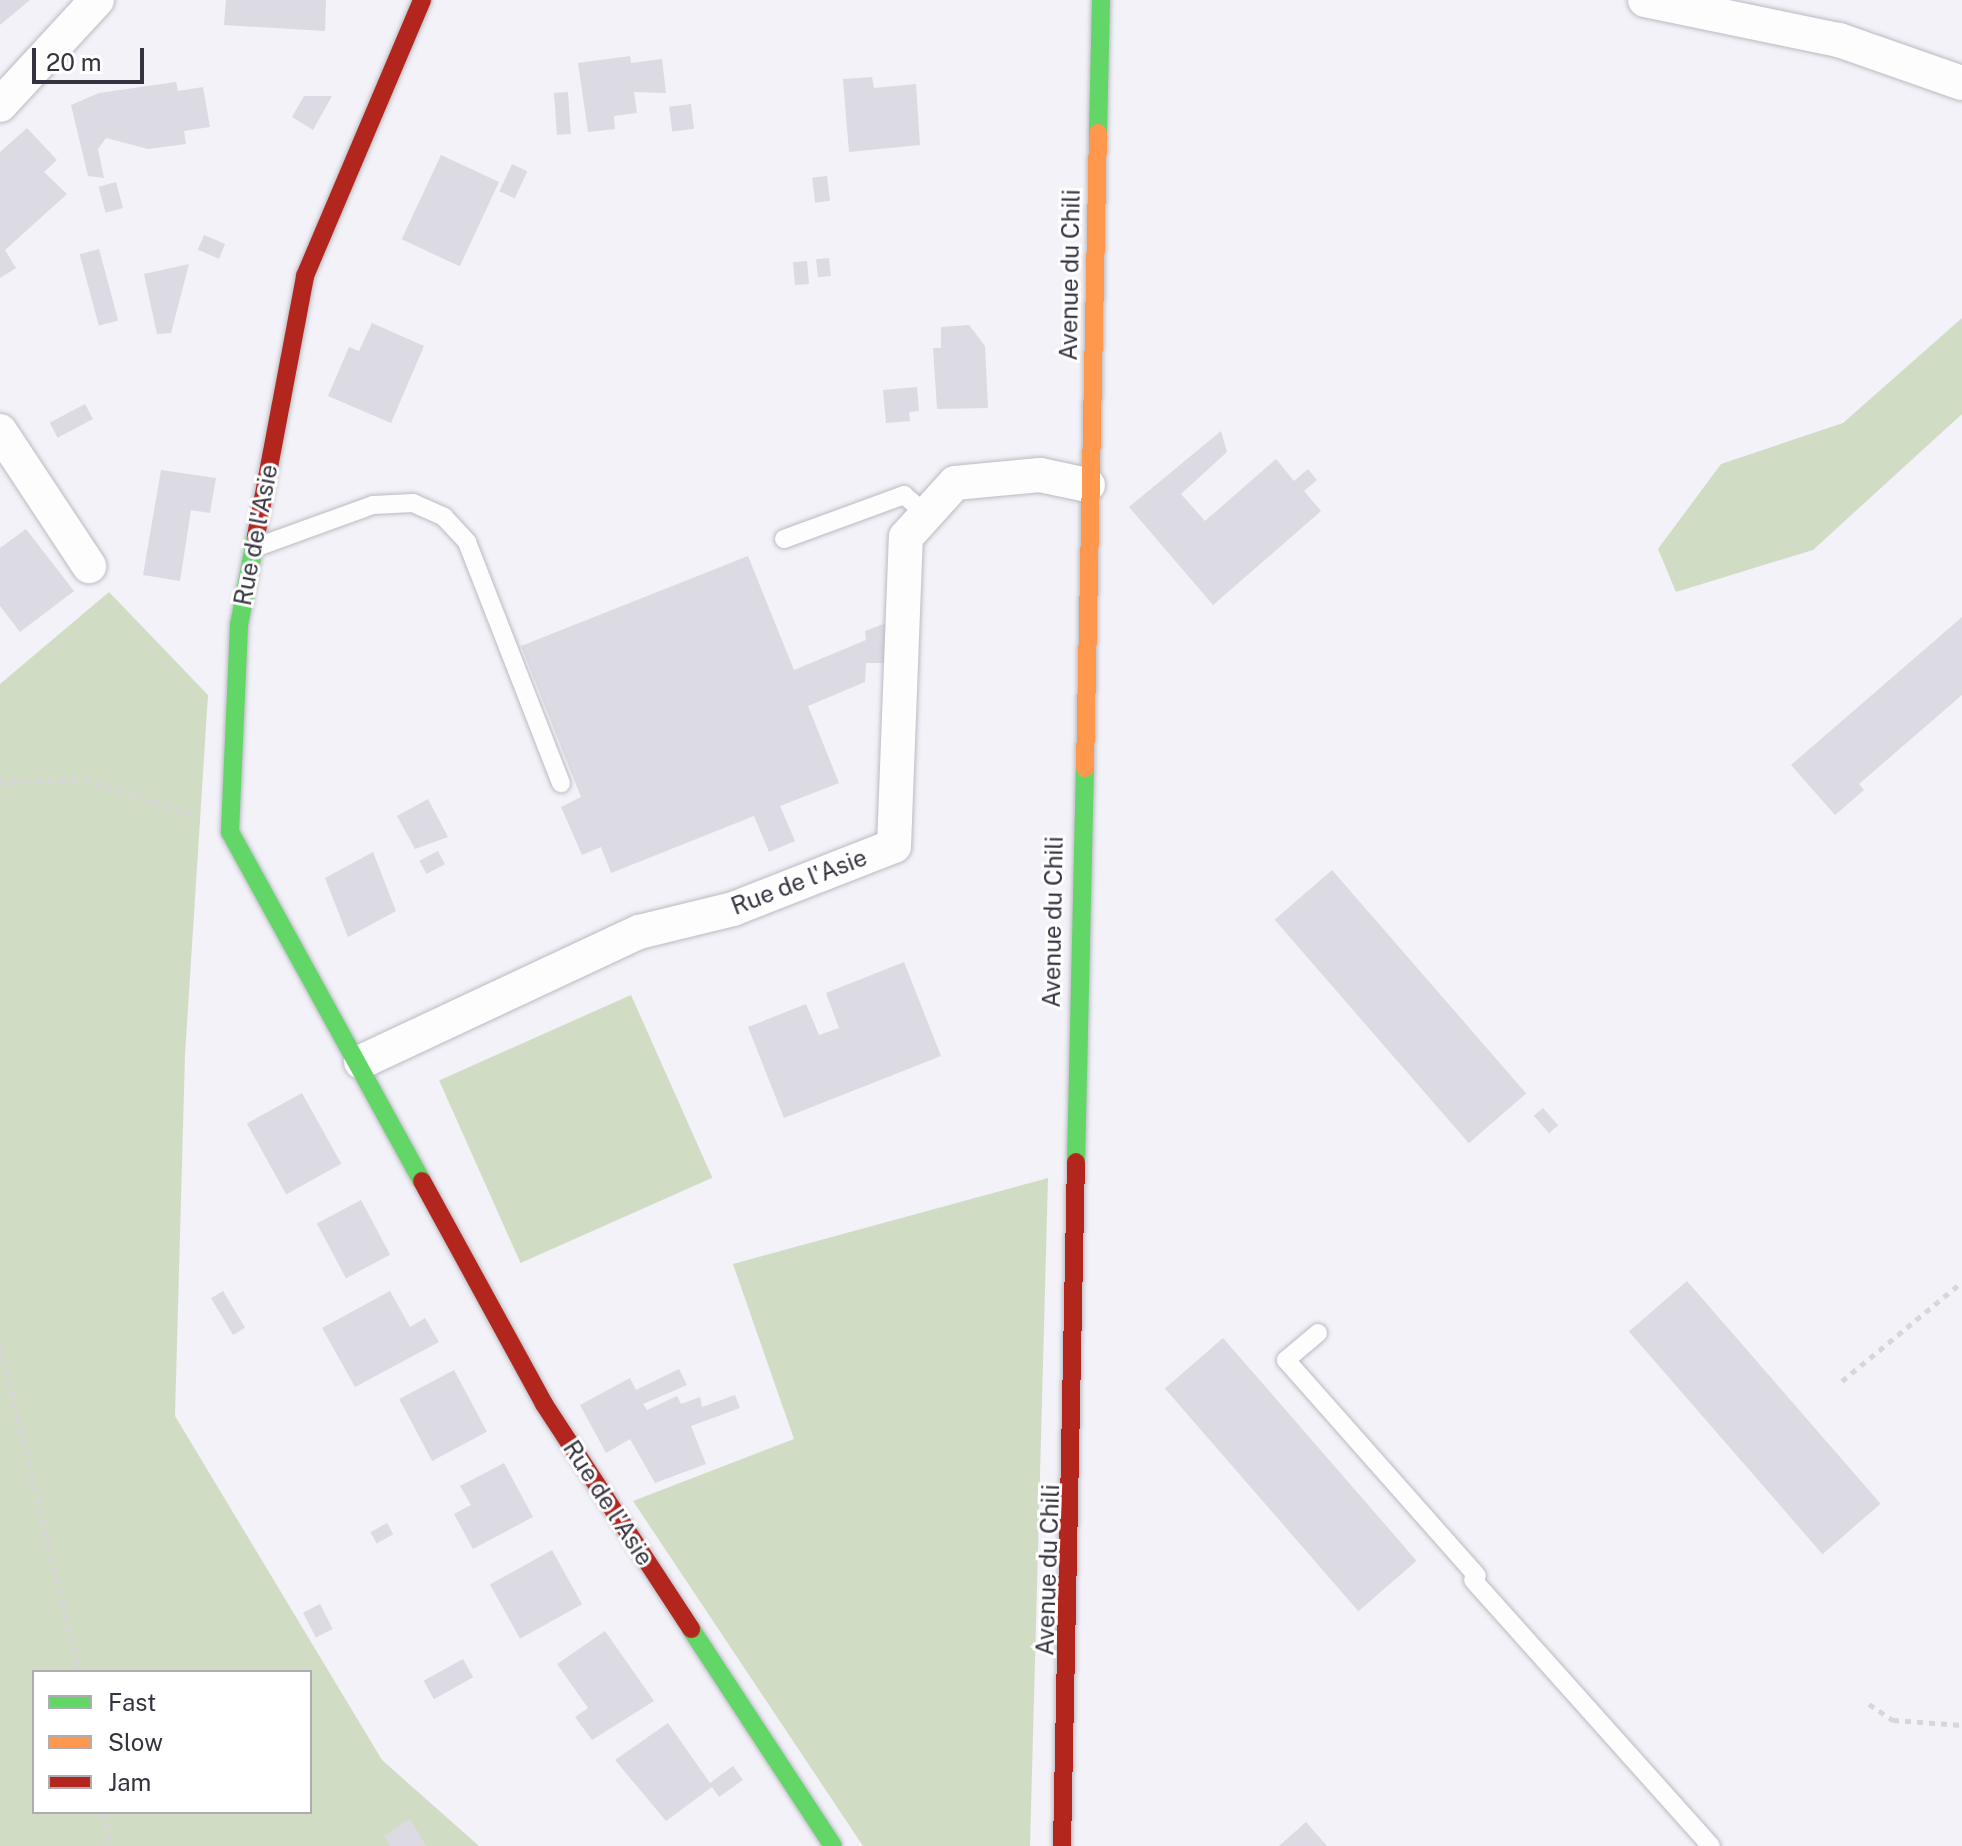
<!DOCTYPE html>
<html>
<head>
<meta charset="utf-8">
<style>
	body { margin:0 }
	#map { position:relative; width:1962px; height:1846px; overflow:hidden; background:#f2f2f8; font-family:"Public Sans",sans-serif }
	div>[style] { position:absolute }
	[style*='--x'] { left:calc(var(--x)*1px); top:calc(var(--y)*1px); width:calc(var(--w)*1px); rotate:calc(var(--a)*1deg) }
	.green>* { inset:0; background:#d0ddc4; transform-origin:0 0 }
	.building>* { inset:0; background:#dcdae3; transform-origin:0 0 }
	.path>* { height:5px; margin-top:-2.5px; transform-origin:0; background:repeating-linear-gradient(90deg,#d7d7d9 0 6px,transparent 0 12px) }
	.roads { filter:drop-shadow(0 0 2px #bbbac3) drop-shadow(0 0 2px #bbbac3) }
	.lane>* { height:18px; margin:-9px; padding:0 9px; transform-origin:9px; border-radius:9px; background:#fdfdfe }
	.street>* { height:34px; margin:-17px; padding:0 17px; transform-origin:17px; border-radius:17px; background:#fdfdfe }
	.fast>* { height:18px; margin:-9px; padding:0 9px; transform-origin:9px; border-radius:9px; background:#63d668 }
	.slow>* { height:18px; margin:-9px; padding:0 9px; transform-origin:9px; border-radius:9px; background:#ff974d }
	.jam>* { height:18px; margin:-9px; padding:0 9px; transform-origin:9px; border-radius:9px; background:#b3261e }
	span { translate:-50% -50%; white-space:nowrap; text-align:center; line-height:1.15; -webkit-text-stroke:6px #fff; paint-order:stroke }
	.street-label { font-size:24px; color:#353340 }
	.legend { position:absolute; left:32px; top:1670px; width:280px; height:144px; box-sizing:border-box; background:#fff; border:2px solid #aeadb3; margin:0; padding:10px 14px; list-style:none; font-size:24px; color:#353340 }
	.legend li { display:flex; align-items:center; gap:16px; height:40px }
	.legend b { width:40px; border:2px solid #aeadb3 }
	.scale { position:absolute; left:32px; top:48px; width:112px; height:36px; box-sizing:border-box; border:4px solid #353340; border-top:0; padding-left:10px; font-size:24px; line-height:28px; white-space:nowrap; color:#353340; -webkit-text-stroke:6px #fff; paint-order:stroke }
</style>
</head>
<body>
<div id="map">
	<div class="green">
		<div style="clip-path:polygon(1962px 318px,1962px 414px,1813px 550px,1676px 592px,1658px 549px,1721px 464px,1843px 423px)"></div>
		<div style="clip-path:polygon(evenodd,109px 592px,208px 695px,185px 1055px,175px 1416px,382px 1760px,479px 1846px,0 1846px,0 684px,109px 592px,34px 1672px,310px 1672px,310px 1812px,34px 1812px,34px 1672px)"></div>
		<div style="left:631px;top:995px;width:200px;height:210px;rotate:66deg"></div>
		<div style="clip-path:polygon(1048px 1178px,1030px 1846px,863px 1846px,633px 1501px,794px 1439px,733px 1264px)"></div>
	</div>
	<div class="building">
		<div style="clip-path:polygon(0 0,30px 0,0 25px)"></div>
		<div style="clip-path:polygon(226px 0,326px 0,325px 31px,224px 25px)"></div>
		<div style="clip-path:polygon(630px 56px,631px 63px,662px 59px,666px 93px,634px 92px,637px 113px,614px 116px,615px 129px,588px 132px,578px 63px)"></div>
		<div style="clip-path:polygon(872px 77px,874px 88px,916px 84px,920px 145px,849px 152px,843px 79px)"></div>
		<div style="clip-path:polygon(176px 82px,178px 91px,203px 87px,210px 127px,184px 131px,186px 144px,148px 149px,106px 138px,98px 149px,104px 178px,88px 176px,71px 105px,99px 93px)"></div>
		<div style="left:568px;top:92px;width:42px;height:14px;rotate:86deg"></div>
		<div style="clip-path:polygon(304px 96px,332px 96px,313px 130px,292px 117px)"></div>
		<div style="left:691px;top:104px;width:25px;height:22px;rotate:83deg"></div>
		<div style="clip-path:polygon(27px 128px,57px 160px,44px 172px,67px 194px,5px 250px,16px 268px,0 278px,0 152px)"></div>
		<div style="left:441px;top:155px;width:64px;height:93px;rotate:25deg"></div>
		<div style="left:512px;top:164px;width:17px;height:30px;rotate:25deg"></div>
		<div style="left:827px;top:176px;width:25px;height:15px;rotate:83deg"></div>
		<div style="left:116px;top:182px;width:27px;height:18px;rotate:75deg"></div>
		<div style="left:204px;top:235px;width:23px;height:16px;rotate:23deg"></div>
		<div style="left:99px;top:249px;width:74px;height:20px;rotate:75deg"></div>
		<div style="left:829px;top:258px;width:18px;height:13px;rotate:84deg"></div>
		<div style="left:807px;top:261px;width:23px;height:14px;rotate:85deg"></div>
		<div style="clip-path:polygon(189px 264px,171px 333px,157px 334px,144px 274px)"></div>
		<div style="clip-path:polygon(372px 323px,424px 346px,391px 423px,328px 396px,349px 347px,359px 351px)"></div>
		<div style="clip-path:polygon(969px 325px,985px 346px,988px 408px,937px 409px,933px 348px,941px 348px,941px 327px)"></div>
		<div style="clip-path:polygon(917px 387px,919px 411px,909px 412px,910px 421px,886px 423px,883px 390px)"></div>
		<div style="left:85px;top:404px;width:17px;height:40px;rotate:62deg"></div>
		<div style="clip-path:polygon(1221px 431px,1227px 452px,1181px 494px,1205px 521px,1276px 459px,1294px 481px,1308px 469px,1317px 480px,1304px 491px,1321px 511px,1213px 605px,1129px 507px)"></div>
		<div style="clip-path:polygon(161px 470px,216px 478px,210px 513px,191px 510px,180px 581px,143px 575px)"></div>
		<div style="clip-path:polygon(26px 529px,74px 591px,20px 632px,0 606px,0 548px)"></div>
		<div style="clip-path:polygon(748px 556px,794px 670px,866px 640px,865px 631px,886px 623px,885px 663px,866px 663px,865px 682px,808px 706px,839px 783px,780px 806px,795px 841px,769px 852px,754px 816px,611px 873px,601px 847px,582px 855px,561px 807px,581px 797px,521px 646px)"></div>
		<div style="clip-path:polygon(1962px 617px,1962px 695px,1859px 784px,1864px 790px,1835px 815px,1791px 765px)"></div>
		<div style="clip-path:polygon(428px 799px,448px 837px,415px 849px,397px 816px)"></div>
		<div style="left:438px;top:851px;width:15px;height:21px;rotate:62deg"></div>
		<div style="clip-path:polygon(373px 852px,396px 911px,348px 937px,325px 878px)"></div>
		<div style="left:1332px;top:870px;width:296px;height:76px;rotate:49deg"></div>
		<div style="clip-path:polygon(904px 962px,941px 1056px,784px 1118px,748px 1027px,806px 1004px,819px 1035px,839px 1028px,826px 993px)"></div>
		<div style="left:302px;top:1093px;width:81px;height:63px;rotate:61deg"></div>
		<div style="left:1543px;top:1108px;width:23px;height:12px;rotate:49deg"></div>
		<div style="left:361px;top:1200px;width:62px;height:50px;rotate:62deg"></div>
		<div style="left:1687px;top:1281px;width:295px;height:77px;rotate:49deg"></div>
		<div style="left:223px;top:1291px;width:43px;height:14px;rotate:59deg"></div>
		<div style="clip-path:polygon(390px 1291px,410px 1327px,425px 1318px,439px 1342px,355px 1387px,322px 1328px)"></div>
		<div style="left:1223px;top:1338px;width:295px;height:77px;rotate:49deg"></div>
		<div style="clip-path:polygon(679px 1369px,687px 1385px,643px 1404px,647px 1410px,677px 1396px,681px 1404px,700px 1397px,702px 1407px,735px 1395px,740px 1408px,691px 1426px,706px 1464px,655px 1483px,630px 1439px,606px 1453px,580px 1405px,630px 1378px,636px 1390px)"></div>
		<div style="left:454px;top:1370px;width:70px;height:62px;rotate:62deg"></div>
		<div style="clip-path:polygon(504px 1463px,533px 1517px,473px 1549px,454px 1514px,471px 1505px,460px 1486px)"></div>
		<div style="left:387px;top:1523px;width:13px;height:19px;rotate:61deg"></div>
		<div style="left:552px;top:1550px;width:62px;height:71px;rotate:61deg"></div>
		<div style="left:320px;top:1604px;width:28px;height:19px;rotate:63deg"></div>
		<div style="clip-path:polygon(605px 1631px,654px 1701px,592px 1740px,575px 1717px,588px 1708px,557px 1664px)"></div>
		<div style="left:463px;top:1659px;width:21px;height:45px;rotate:61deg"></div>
		<div style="clip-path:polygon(668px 1723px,710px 1783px,733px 1766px,743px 1780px,719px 1797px,712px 1787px,666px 1821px,615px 1760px)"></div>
		<div style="clip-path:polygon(410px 1819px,426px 1846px,390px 1846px,384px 1836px)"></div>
		<div style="clip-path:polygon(1306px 1822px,1327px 1846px,1279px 1846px)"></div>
	</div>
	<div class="path">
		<div style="--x:0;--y:782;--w:84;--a:-2"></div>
		<div style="--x:84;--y:779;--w:115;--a:18.3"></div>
		<div style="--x:0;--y:1345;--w:337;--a:76.3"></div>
		<div style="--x:1842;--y:1381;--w:156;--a:-39.5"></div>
		<div style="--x:1869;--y:1704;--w:29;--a:34"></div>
		<div style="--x:1893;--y:1720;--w:69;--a:4.1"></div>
		<div style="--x:104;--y:1812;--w:35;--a:80"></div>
	</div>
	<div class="roads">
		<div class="lane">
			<div style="--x:784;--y:539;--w:128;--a:-20.1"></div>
			<div style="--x:904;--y:495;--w:29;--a:41"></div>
			<div style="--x:257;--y:547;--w:123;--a:-19.9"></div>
			<div style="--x:373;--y:505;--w:40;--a:-2.9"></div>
			<div style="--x:413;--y:503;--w:34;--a:24"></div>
			<div style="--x:444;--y:517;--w:34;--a:47"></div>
			<div style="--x:467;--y:542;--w:259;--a:68.7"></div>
			<div style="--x:1318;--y:1333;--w:42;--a:139.8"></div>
			<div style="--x:1286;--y:1360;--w:288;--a:48.5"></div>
			<div style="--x:1473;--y:1580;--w:357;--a:48.2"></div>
		</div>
		<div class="street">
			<div style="--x:1645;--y:0;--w:198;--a:11.7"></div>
			<div style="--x:1839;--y:40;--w:130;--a:19.3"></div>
			<div style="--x:0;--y:105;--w:143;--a:-47.3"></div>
			<div style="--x:0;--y:431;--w:162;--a:56.6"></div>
			<div style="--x:361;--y:1062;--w:307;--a:-25.1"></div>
			<div style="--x:639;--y:932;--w:97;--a:-13.7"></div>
			<div style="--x:733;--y:909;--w:173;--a:-21.4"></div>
			<div style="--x:894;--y:846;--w:309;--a:-87.8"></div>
			<div style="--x:906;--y:537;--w:73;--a:-47.8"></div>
			<div style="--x:955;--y:483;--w:85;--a:-5.4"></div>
			<div style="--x:1040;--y:475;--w:49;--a:11.8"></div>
		</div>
		<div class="fast">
			<div style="--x:1098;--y:133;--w:133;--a:-88.7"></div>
			<div style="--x:256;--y:536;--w:91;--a:100.8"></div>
			<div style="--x:239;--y:625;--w:207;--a:92.5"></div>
			<div style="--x:230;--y:832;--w:398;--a:61.2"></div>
			<div style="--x:1076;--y:1162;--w:394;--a:-88.7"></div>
			<div style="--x:691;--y:1629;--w:259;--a:56.8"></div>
		</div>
		<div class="slow">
			<div style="--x:1085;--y:768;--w:635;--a:-88.83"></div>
		</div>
		<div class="jam">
			<div style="--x:256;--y:536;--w:265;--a:-79.3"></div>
			<div style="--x:305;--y:276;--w:300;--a:-67"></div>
			<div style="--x:422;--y:1181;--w:254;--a:61.3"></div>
			<div style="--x:544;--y:1404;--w:269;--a:56.8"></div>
			<div style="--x:1062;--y:1846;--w:684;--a:-88.83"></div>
		</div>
	</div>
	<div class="street-label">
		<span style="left:1070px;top:275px;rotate:-89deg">Avenue du Chili</span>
		<span style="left:256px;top:535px;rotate:-79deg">Rue de l'Asie</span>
		<span style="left:799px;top:882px;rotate:-21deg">Rue de l'Asie</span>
		<span style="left:1053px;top:922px;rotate:-89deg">Avenue du Chili</span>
		<span style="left:608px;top:1503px;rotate:57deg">Rue de l'Asie</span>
		<span style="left:1048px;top:1570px;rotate:-88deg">Avenue du Chili</span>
	</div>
	<ul class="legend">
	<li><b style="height:10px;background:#63d668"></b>Fast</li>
	<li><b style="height:10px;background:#ff974d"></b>Slow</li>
	<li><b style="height:10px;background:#b3261e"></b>Jam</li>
	</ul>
	<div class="scale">20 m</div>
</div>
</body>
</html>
